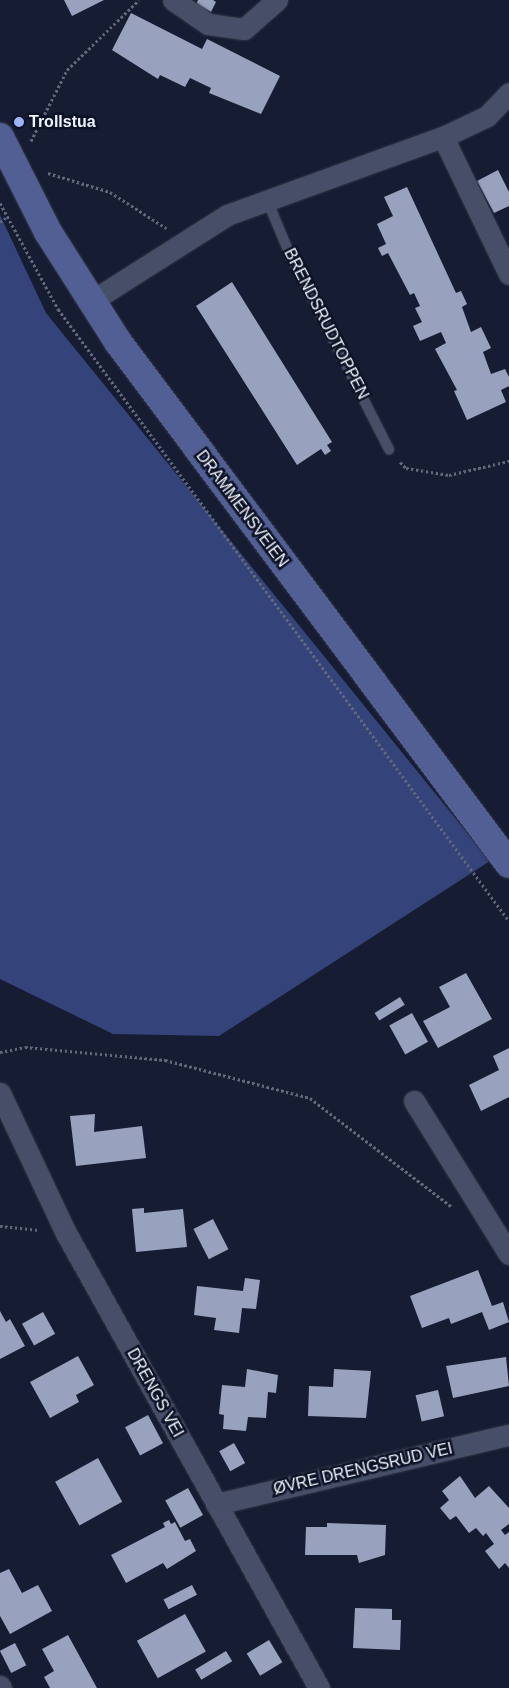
<!DOCTYPE html>
<html>
<head>
<meta charset="utf-8">
<style>
	body { margin:0 }
	#map { position:relative; width:509px; height:1688px; overflow:hidden; background:#161c32; font-family:Arial,sans-serif }
	div>[style] { position:absolute }
	[style*='--x'] { left:calc(var(--x)*1px); top:calc(var(--y)*1px); width:calc(var(--w)*1px); rotate:calc(var(--a)*1deg) }
	.forest>* { inset:0; background:#35437b }
	.building>* { inset:0; background:#98a2be; transform-origin:0 0 }
	.path>* { height:3px; margin-top:-1.5px; transform-origin:0; background:repeating-linear-gradient(90deg,#636879 0 2.5px,transparent 0 5px) }
	.roads { filter:drop-shadow(0 0 1px #333647) drop-shadow(0 0 1px #333647) }
	.service>* { height:10px; margin:-5px; padding:0 5px; transform-origin:5px; border-radius:5px; background:#474f68 }
	.minor>* { height:21px; margin:-10.5px; padding:0 10.5px; transform-origin:10.5px; border-radius:10.5px; background:#474f68 }
	.secondary>* { height:28px; margin:-14px; padding:0 14px; transform-origin:14px; border-radius:14px; background:#515f94 }
	.dots>* { width:14px; height:14px; translate:-50% -50%; box-sizing:border-box; border:2px solid #0d1327; border-radius:50% }
	span { translate:-50% -50%; white-space:nowrap; text-align:center; line-height:1.15; -webkit-text-stroke:5px #0d1327; paint-order:stroke }
	.poi-label { font-size:16px; color:#f1f4fd; font-weight:700 }
	.left { translate:0 -50%; text-align:left }
	.street-label { font-size:16px; color:#f1f4fd }
</style>
</head>
<body>
<div id="map">
	<div class="forest">
		<div style="clip-path:polygon(0 215px,46px 313px,490px 861px,219px 1036px,113px 1034px,0 979px)"></div>
	</div>
	<div class="building">
		<div style="clip-path:polygon(64px 0,104px 0,72px 16px)"></div>
		<div style="clip-path:polygon(198px 0,213px 0,216px 2px,211px 12px,196px 4px)"></div>
		<div style="clip-path:polygon(131px 13px,202px 49px,207px 39px,280px 76px,261px 114px,209px 93px,211px 88px,190px 78px,185px 87px,160px 75px,158px 79px,112px 50px)"></div>
		<div style="clip-path:polygon(498px 170px,509px 192px,509px 206px,494px 213px,477px 181px)"></div>
		<div style="clip-path:polygon(407px 187px,456px 293px,461px 291px,467px 304px,462px 307px,471px 332px,481px 327px,491px 348px,483px 352px,491px 374px,505px 369px,509px 377px,509px 386px,501px 390px,506px 402px,467px 420px,454px 391px,457px 390px,435px 349px,446px 343px,441px 332px,420px 341px,413px 326px,422px 322px,415px 308px,420px 306px,414px 293px,410px 295px,388px 253px,382px 256px,378px 248px,386px 244px,377px 224px,393px 216px,384px 197px)"></div>
		<div style="clip-path:polygon(232px 282px,332px 442px,327px 445px,331px 451px,325px 455px,321px 449px,297px 465px,196px 306px)"></div>
		<div style="clip-path:polygon(466px 973px,492px 1019px,438px 1048px,423px 1021px,450px 1007px,439px 987px)"></div>
		<div style="left:400px;top:997px;width:9px;height:30px;rotate:58deg"></div>
		<div style="left:412px;top:1013px;width:33px;height:26px;rotate:61deg"></div>
		<div style="clip-path:polygon(509px 1048px,509px 1097px,481px 1111px,469px 1085px,499px 1070px,493px 1056px)"></div>
		<div style="clip-path:polygon(95px 1114px,94px 1132px,142px 1126px,146px 1158px,76px 1166px,70px 1116px)"></div>
		<div style="clip-path:polygon(144px 1208px,144px 1213px,183px 1209px,187px 1247px,136px 1252px,132px 1209px)"></div>
		<div style="left:213px;top:1219px;width:34px;height:22px;rotate:63deg"></div>
		<div style="clip-path:polygon(478px 1270px,492px 1306px,503px 1302px,509px 1322px,489px 1330px,482px 1312px,451px 1324px,449px 1318px,422px 1328px,410px 1296px)"></div>
		<div style="clip-path:polygon(245px 1278px,260px 1280px,256px 1309px,242px 1308px,239px 1333px,214px 1330px,216px 1318px,194px 1315px,197px 1286px,243px 1291px)"></div>
		<div style="clip-path:polygon(0 1311px,6px 1322px,10px 1319px,25px 1346px,0 1359px)"></div>
		<div style="left:43px;top:1312px;width:25px;height:24px;rotate:61deg"></div>
		<div style="clip-path:polygon(78px 1356px,94px 1385px,76px 1395px,79px 1402px,50px 1418px,30px 1382px)"></div>
		<div style="clip-path:polygon(506px 1357px,509px 1386px,453px 1398px,446px 1366px)"></div>
		<div style="clip-path:polygon(247px 1369px,278px 1375px,276px 1393px,268px 1392px,266px 1418px,248px 1417px,246px 1431px,223px 1429px,224px 1415px,219px 1414px,222px 1385px,245px 1387px)"></div>
		<div style="clip-path:polygon(334px 1369px,371px 1371px,366px 1418px,308px 1416px,309px 1386px,333px 1387px)"></div>
		<div style="left:438px;top:1390px;width:27px;height:23px;rotate:77deg"></div>
		<div style="left:148px;top:1415px;width:32px;height:26px;rotate:62deg"></div>
		<div style="left:234px;top:1443px;width:23px;height:17px;rotate:61deg"></div>
		<div style="left:98px;top:1458px;width:50px;height:49px;rotate:61deg"></div>
		<div style="clip-path:polygon(460px 1476px,475px 1498px,489px 1486px,509px 1508px,509px 1524px,501px 1530px,505px 1535px,509px 1532px,509px 1568px,505px 1563px,499px 1569px,485px 1551px,494px 1544px,486px 1533px,483px 1536px,476px 1528px,469px 1533px,456px 1516px,450px 1520px,440px 1508px,449px 1500px,442px 1491px)"></div>
		<div style="left:188px;top:1488px;width:31px;height:26px;rotate:61deg"></div>
		<div style="clip-path:polygon(169px 1520px,171px 1524px,175px 1522px,185px 1541px,190px 1539px,196px 1551px,167px 1569px,163px 1563px,126px 1583px,111px 1555px,165px 1527px,163px 1523px)"></div>
		<div style="clip-path:polygon(327px 1523px,386px 1525px,385px 1555px,359px 1563px,357px 1555px,305px 1555px,306px 1527px,327px 1527px)"></div>
		<div style="clip-path:polygon(9px 1569px,22px 1593px,38px 1585px,52px 1611px,10px 1634px,0 1616px,0 1573px)"></div>
		<div style="left:192px;top:1585px;width:11px;height:32px;rotate:63deg"></div>
		<div style="clip-path:polygon(355px 1608px,392px 1609px,392px 1620px,401px 1620px,400px 1650px,353px 1648px)"></div>
		<div style="left:185px;top:1614px;width:43px;height:55px;rotate:61deg"></div>
		<div style="clip-path:polygon(68px 1635px,97px 1688px,50px 1688px,44px 1677px,54px 1671px,42px 1649px)"></div>
		<div style="left:269px;top:1640px;width:26px;height:26px;rotate:59deg"></div>
		<div style="left:15px;top:1643px;width:25px;height:17px;rotate:63deg"></div>
		<div style="left:226px;top:1651px;width:12px;height:36px;rotate:59deg"></div>
	</div>
	<div class="path">
		<div style="--x:31;--y:141;--w:80;--a:-63.1"></div>
		<div style="--x:67;--y:70;--w:100;--a:-44.2"></div>
		<div style="--x:48;--y:173;--w:65;--a:17"></div>
		<div style="--x:110;--y:192;--w:67;--a:32.7"></div>
		<div style="--x:0;--y:203;--w:121;--a:61.3"></div>
		<div style="--x:58;--y:309;--w:760;--a:53.61"></div>
		<div style="--x:0;--y:222;--w:7;--a:-34"></div>
		<div style="--x:400;--y:462;--w:8;--a:45"></div>
		<div style="--x:406;--y:468;--w:44;--a:9.2"></div>
		<div style="--x:449;--y:475;--w:62;--a:-13.1"></div>
		<div style="--x:0;--y:1052;--w:25;--a:-11"></div>
		<div style="--x:25;--y:1047;--w:141;--a:5.3"></div>
		<div style="--x:165;--y:1060;--w:150;--a:14.7"></div>
		<div style="--x:310;--y:1098;--w:179;--a:37.5"></div>
		<div style="--x:0;--y:1226;--w:39;--a:6"></div>
	</div>
	<div class="roads">
		<div class="service">
			<div style="--x:267;--y:200;--w:62;--a:67.2"></div>
			<div style="--x:291;--y:257;--w:216;--a:63"></div>
		</div>
		<div class="minor">
			<div style="--x:173;--y:0;--w:42;--a:34.4"></div>
			<div style="--x:208;--y:24;--w:36;--a:8"></div>
			<div style="--x:244;--y:29;--w:44;--a:-41.3"></div>
			<div style="--x:443;--y:137;--w:152;--a:64.3"></div>
			<div style="--x:90;--y:302;--w:162;--a:-32.4"></div>
			<div style="--x:227;--y:215;--w:230;--a:-19.9"></div>
			<div style="--x:443;--y:137;--w:49;--a:-25.5"></div>
			<div style="--x:487;--y:116;--w:32;--a:-46"></div>
			<div style="--x:0;--y:1093;--w:155;--a:64.8"></div>
			<div style="--x:66;--y:1233;--w:521;--a:60.92"></div>
			<div style="--x:414;--y:1101;--w:180;--a:58.2"></div>
			<div style="--x:216;--y:1504;--w:301;--a:-13.3"></div>
			<div style="--x:0;--y:1686;--w:2;--a:63"></div>
		</div>
		<div class="secondary">
			<div style="--x:0;--y:137;--w:106;--a:63.2"></div>
			<div style="--x:48;--y:232;--w:130;--a:57.5"></div>
			<div style="--x:118;--y:342;--w:652;--a:53.17"></div>
		</div>
	</div>
	<div class="dots">
		<div style="left:19px;top:122px;background:#9eb4fd"></div>
	</div>
	<div class="poi-label">
		<span class="left" style="left:29px;top:122px">Trollstua</span>
	</div>
	<div class="street-label">
		<span style="left:326px;top:324px;rotate:63deg">BRENDSRUDTOPPEN</span>
		<span style="left:242px;top:509px;rotate:53deg">DRAMMENSVEIEN</span>
		<span style="left:155px;top:1393px;rotate:61deg">DRENGS VEI</span>
		<span style="left:363px;top:1469px;rotate:-13deg">ØVRE DRENGSRUD VEI</span>
	</div>
</div>
</body>
</html>
